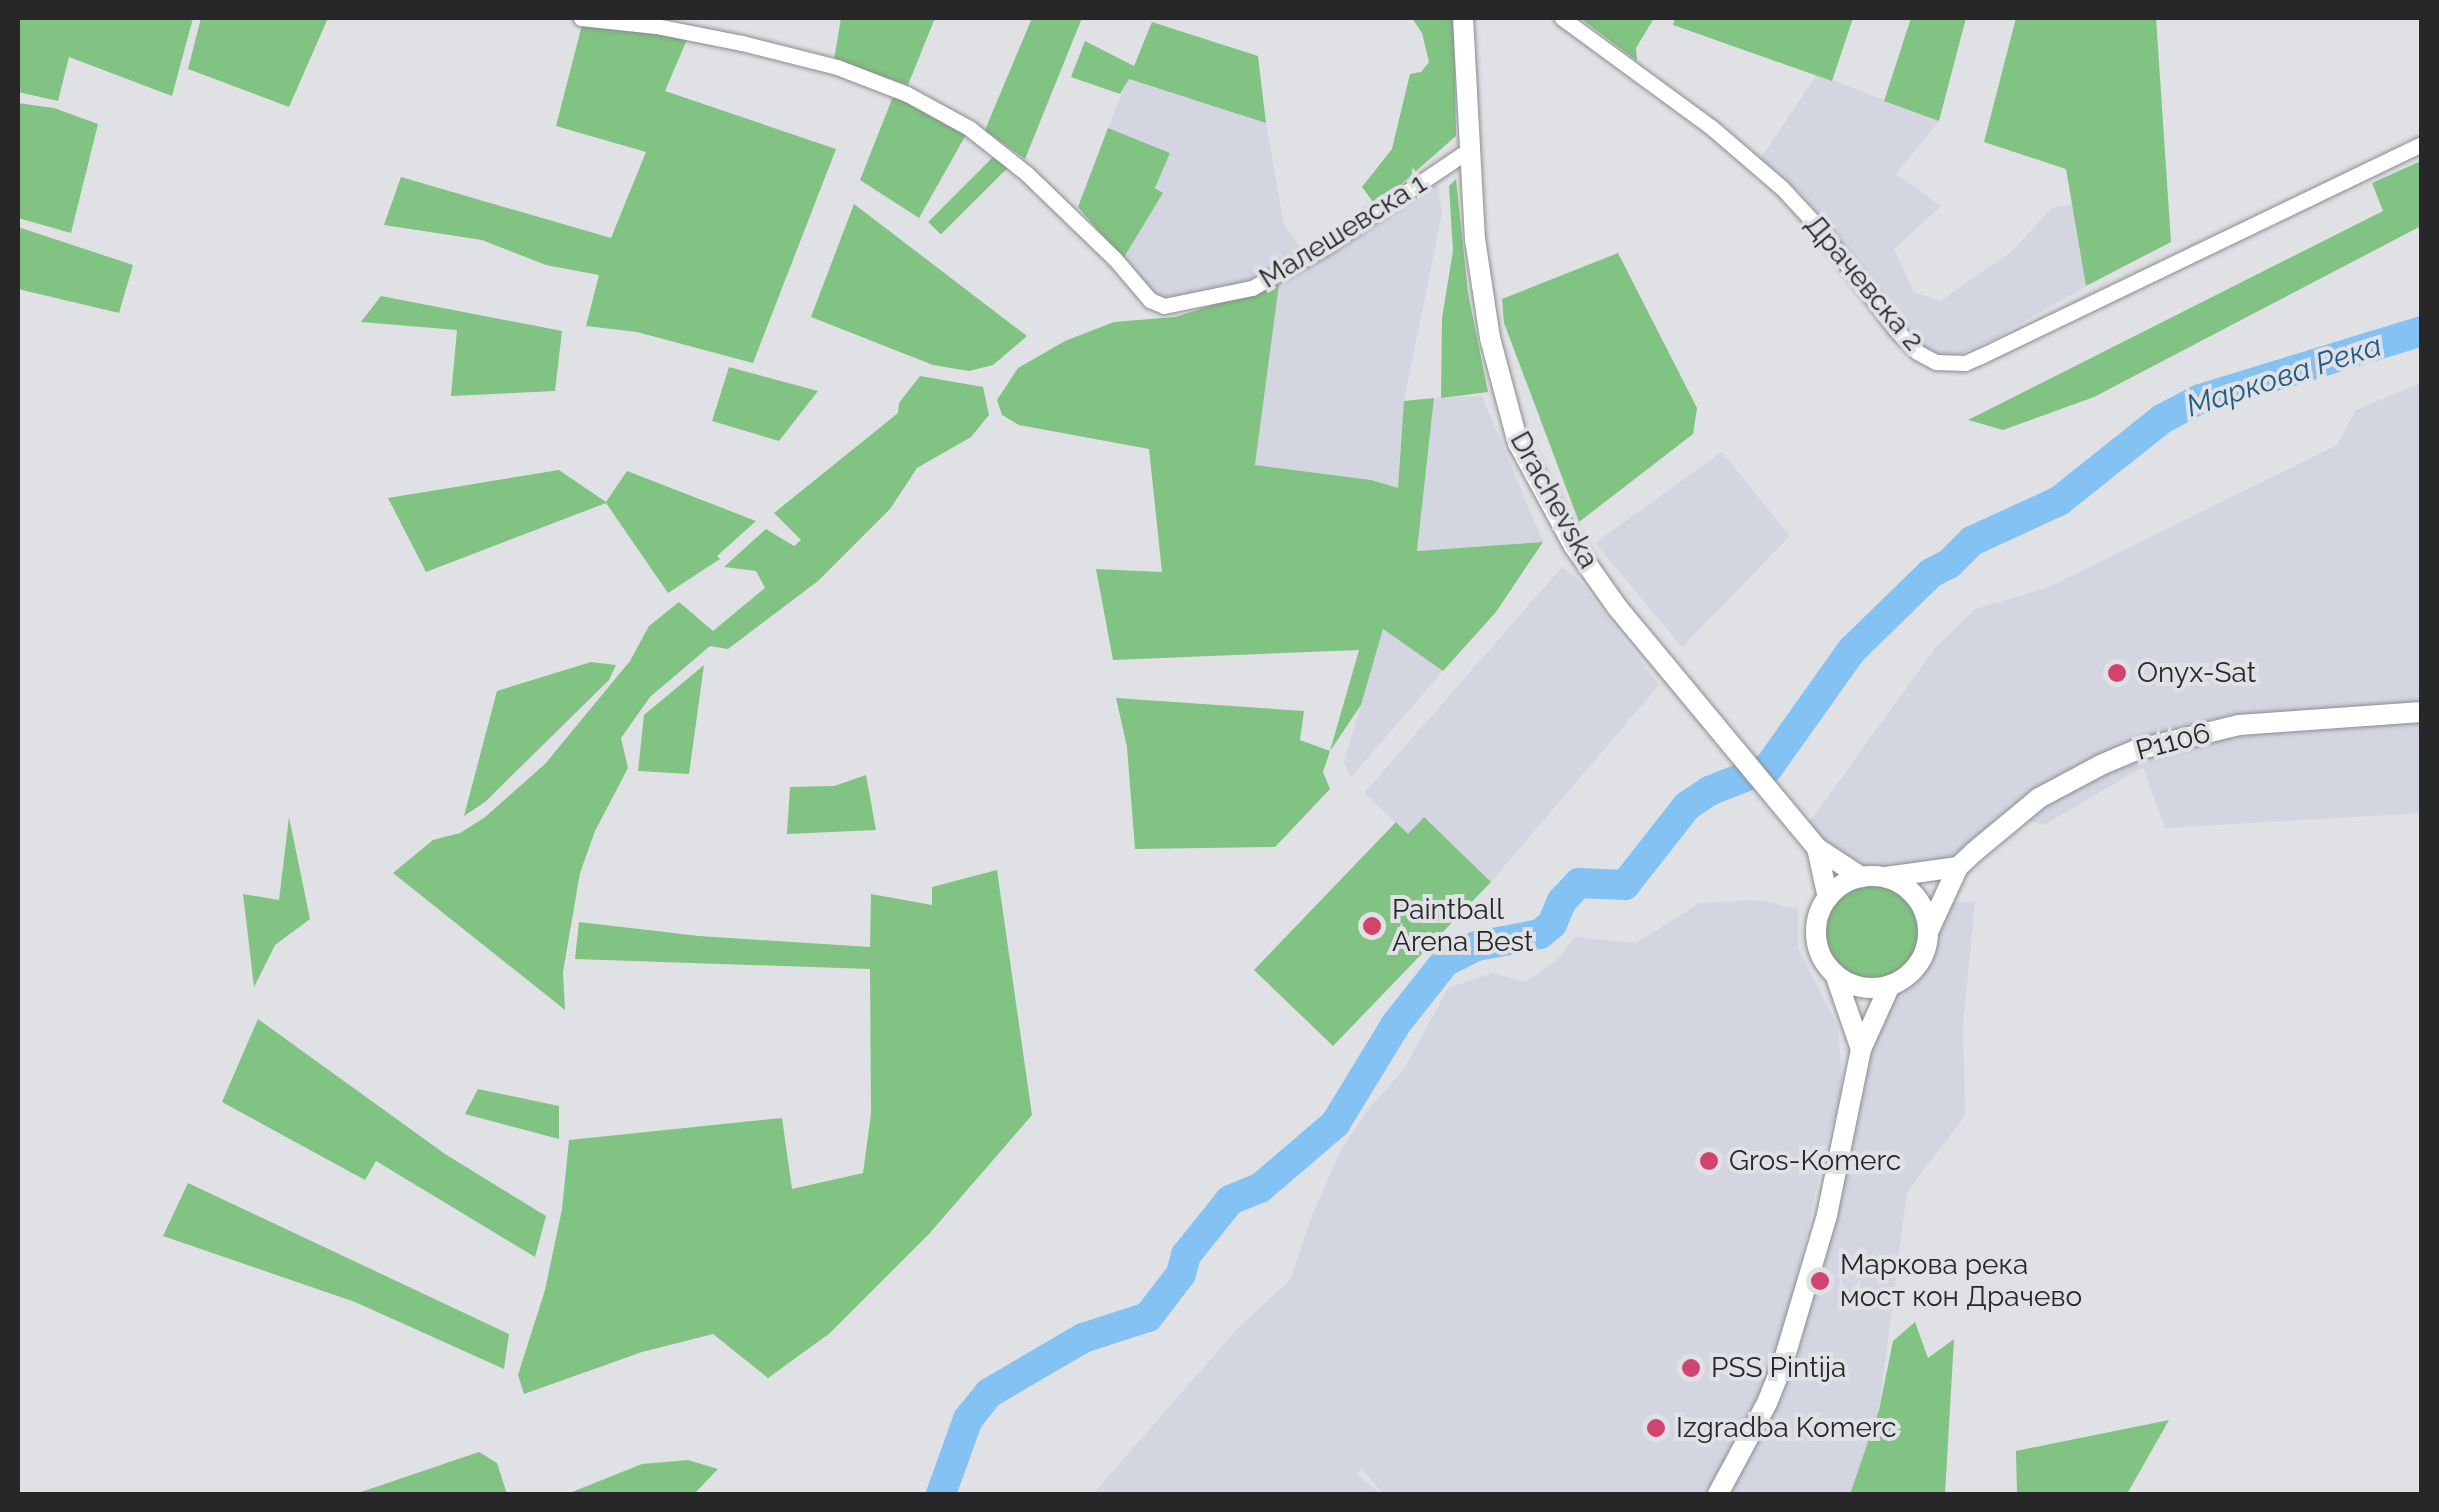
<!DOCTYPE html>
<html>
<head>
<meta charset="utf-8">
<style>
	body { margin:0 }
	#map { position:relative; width:2439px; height:1512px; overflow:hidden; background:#e0e1e5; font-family:Raleway,sans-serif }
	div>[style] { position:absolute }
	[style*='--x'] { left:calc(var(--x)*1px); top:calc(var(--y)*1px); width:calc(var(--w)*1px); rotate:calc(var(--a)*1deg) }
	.built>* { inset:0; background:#d3d6e1 }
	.green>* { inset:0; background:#81c382; transform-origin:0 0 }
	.round { border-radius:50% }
	.river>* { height:30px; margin:-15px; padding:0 15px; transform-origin:15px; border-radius:15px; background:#84c2f4 }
	.roads { filter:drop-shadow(0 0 2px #8b8c90) drop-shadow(0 0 2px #8b8c90) }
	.street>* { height:15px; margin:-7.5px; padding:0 7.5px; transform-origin:7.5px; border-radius:7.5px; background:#fff }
	.secondary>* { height:20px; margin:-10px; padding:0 10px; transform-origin:10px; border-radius:10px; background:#fff }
	.secondary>.ring { margin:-10px; padding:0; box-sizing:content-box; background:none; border:20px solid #fff; border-radius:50% }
	.dots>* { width:28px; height:28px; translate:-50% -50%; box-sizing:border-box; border:5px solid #e0e1e5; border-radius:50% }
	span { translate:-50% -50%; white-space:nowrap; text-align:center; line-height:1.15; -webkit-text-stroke:8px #e0e1e5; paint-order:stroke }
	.street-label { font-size:28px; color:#272729 }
	.poi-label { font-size:28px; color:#272729 }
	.left { translate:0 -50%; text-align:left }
	.water-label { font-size:30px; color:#225b85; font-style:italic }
	.frame { position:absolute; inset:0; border:20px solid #272729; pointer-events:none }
</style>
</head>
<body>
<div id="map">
	<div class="built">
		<div style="clip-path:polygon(1817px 74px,1939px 121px,1896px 174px,1941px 206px,1894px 249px,1914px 292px,1940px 301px,2010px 253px,2052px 208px,2072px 204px,2086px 286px,1992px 340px,1952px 357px,1931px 355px,1892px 314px,1806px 198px,1761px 158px)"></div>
		<div style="clip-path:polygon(1128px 79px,1266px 123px,1284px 225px,1308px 256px,1252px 288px,1202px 296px,1158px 296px,1123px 259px,1163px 194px,1108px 128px)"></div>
		<div style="clip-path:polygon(1438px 185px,1442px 213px,1404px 401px,1398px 489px,1371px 480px,1255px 465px,1279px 284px,1384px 221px,1427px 187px)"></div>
		<div style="clip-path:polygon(2421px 383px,2421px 813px,2165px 828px,2143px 767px,2044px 825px,2006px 814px,1974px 852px,1884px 877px,1861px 877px,1803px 831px,1936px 647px,1975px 609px,2047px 588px,2337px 445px,2356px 410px)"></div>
		<div style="clip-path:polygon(1482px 396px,1543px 542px,1417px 551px,1434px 398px)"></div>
		<div style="clip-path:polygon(1722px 452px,1790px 536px,1682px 647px,1595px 543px)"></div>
		<div style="clip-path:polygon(1562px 567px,1577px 578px,1659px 685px,1491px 882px,1425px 818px,1408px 834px,1364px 793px)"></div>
		<div style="clip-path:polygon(1383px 628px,1443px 671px,1351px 777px,1344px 763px)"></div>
		<div style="clip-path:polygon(1761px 900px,1798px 909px,1798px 948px,1838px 1027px,1843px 1091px,1824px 1152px,1781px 1357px,1734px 1456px,1703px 1494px,1383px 1494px,1361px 1468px,1357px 1474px,1381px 1494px,1093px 1494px,1239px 1327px,1291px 1279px,1311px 1218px,1342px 1148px,1371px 1106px,1404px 1069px,1448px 988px,1492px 973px,1526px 982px,1559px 958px,1575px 937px,1636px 943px,1700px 903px)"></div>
		<div style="clip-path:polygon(1975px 901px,1963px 1026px,1965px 1116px,1907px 1192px,1879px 1410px,1850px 1494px,1718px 1494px,1767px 1403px,1861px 1049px,1890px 985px,1910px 974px,1923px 955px,1942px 904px)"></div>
	</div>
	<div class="green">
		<div style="clip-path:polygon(18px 18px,193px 18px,172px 96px,69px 57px,58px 101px,18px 92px)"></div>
		<div style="clip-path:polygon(201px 18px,328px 18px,289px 107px,188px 69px)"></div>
		<div style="clip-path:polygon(841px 18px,935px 18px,908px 85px,834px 60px)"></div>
		<div style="clip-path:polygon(1032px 18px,1082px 18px,1025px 159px,985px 130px)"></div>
		<div style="clip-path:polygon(1412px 18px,1454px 20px,1456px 136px,1376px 206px,1362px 187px,1392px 149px,1410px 74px,1421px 72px,1429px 62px,1422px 33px)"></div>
		<div style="clip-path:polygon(1580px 18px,1654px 18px,1636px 48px,1637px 61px)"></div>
		<div style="clip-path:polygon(1675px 18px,1853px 18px,1832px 81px,1673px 25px)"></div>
		<div style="clip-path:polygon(1911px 18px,1966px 18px,1939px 121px,1884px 101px)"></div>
		<div style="clip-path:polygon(2016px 18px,2156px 18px,2171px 242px,2086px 286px,2066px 169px,1984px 142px)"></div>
		<div style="clip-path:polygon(1152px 22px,1258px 56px,1266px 123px,1129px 79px,1120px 94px,1071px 77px,1085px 41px,1134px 66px)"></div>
		<div style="clip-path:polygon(582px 25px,688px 37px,665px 91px,836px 149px,753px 363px,637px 332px,586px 326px,599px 275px,546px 265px,482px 240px,384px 225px,401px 177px,611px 238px,646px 152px,556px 126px)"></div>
		<div style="clip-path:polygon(894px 94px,967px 133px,919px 218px,860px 180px)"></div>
		<div style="clip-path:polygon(18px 103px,54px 108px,98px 124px,71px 233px,18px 218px)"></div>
		<div style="clip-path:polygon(1108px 128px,1170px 153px,1155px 188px,1163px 193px,1123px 259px,1078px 207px)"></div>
		<div style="left:996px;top:154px;width:18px;height:96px;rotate:45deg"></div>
		<div style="clip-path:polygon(2421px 161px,2421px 226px,2094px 397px,2003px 430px,1968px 420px,2383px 211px,2372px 183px)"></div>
		<div style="clip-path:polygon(1456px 179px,1468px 293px,1488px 392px,1441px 398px,1442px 318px,1453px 251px,1449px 186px)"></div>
		<div style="clip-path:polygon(854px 204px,1027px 336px,993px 365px,969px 371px,933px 365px,811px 317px)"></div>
		<div style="clip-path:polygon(18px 227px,133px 265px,119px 313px,18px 289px)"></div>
		<div style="clip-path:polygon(1618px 253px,1697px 408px,1693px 434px,1579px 522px,1504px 323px,1502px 299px)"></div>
		<div style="clip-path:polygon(1279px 284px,1255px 465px,1371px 480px,1398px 488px,1404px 401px,1434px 398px,1417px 551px,1543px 542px,1496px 612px,1443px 671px,1383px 629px,1361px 705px,1330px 751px,1323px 772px,1330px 789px,1275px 847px,1135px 849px,1127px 747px,1116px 698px,1304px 711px,1300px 740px,1330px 751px,1359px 650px,1113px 660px,1096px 569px,1162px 572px,1149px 449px,1019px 425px,1002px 415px,997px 400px,1018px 368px,1065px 341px,1114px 322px,1175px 317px)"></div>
		<div style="clip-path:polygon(381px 296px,562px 331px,555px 391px,451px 396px,457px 330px,361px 322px)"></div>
		<div style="clip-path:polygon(729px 367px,818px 391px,779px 441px,712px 421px)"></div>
		<div style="clip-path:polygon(920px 376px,983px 387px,989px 415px,971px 437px,917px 468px,890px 509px,818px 581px,728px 649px,710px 646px,650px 697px,621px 738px,628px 768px,595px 831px,580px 873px,563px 972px,565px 1010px,393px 873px,433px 840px,460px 833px,484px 818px,545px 764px,630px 661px,649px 626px,679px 602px,713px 631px,765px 588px,756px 571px,724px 567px,766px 529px,794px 546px,801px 540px,774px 513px,898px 413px,899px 403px)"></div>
		<div style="clip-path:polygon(559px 470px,606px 502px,627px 471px,756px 521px,717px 556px,720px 559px,668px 593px,606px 503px,426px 572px,388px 498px)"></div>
		<div style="clip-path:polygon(591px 662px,616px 665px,609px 680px,485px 802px,464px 816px,497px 691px)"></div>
		<div style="clip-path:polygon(704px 665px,689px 774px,638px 771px,644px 715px)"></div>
		<div style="clip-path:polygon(866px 775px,876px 830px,787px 834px,790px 787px,834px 786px)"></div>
		<div style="clip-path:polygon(289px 817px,310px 919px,275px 945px,254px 987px,243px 894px,279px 900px)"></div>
		<div style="clip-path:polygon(1424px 817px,1491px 882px,1333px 1046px,1254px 970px,1396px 822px,1408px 834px)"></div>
		<div style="clip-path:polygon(997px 870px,1032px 1115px,929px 1234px,830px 1333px,768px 1378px,713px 1334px,642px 1352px,524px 1394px,518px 1375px,545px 1290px,562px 1209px,569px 1140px,782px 1118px,792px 1189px,863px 1173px,871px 1114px,870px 969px,575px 959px,579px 922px,699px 936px,870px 947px,871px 894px,932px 905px,932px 887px)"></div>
		<div class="round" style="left:1825px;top:885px;width:96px;height:96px"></div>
		<div style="clip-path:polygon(258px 1019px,445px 1154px,546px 1216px,535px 1257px,376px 1161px,365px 1180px,222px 1102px)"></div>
		<div style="clip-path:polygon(478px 1089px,559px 1106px,559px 1139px,465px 1114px)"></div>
		<div style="clip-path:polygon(188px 1183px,509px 1334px,504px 1369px,355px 1302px,163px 1236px)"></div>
		<div style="clip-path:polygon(1915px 1322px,1928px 1358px,1954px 1339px,1945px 1494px,1850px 1494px,1879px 1410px,1893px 1341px)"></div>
		<div style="clip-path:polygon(2169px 1420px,2127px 1494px,2017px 1494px,2016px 1451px)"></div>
		<div style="clip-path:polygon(479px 1452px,497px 1463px,507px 1494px,355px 1494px)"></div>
		<div style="clip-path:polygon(688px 1460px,718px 1469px,694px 1494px,567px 1494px,642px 1464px)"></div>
	</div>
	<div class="river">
		<div style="--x:941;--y:1494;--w:80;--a:-70.2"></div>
		<div style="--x:968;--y:1419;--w:33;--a:-51"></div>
		<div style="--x:989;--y:1393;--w:109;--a:-30.3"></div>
		<div style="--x:1083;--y:1338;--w:68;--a:-17.9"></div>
		<div style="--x:1148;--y:1317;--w:54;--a:-52.5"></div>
		<div style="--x:1181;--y:1274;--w:20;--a:-75"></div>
		<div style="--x:1186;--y:1255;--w:70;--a:-51.3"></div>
		<div style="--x:1230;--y:1200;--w:32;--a:-22"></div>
		<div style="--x:1260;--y:1188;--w:99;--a:-40.5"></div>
		<div style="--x:1335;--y:1124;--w:117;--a:-58.6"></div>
		<div style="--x:1396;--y:1024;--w:79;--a:-51.7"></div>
		<div style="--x:1445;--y:962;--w:36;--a:-27"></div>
		<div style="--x:1477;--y:946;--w:64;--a:-10.8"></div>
		<div style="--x:1540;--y:934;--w:16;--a:-40"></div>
		<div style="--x:1552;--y:924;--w:25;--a:-67"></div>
		<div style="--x:1562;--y:901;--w:25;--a:-47"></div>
		<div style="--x:1579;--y:883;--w:46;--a:2.5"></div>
		<div style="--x:1625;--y:885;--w:100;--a:-51.9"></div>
		<div style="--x:1687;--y:806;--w:27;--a:-34"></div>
		<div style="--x:1709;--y:791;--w:63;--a:-21.3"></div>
		<div style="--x:1768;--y:768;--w:145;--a:-54.6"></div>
		<div style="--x:1852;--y:650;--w:110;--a:-44.3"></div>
		<div style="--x:1931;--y:573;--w:20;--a:-27"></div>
		<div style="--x:1949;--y:564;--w:33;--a:-45"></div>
		<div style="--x:1972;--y:541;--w:96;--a:-24.7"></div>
		<div style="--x:2059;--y:501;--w:132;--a:-38.5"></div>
		<div style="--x:2162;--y:419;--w:43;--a:-27.8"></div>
		<div style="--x:2200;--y:399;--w:232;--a:-17"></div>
	</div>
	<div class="roads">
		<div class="street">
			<div style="--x:581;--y:18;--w:75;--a:6.1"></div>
			<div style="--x:656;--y:26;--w:88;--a:11.2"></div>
			<div style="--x:742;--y:43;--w:98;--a:14.2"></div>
			<div style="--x:837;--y:67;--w:75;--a:21.1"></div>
			<div style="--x:907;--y:94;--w:71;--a:28.7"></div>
			<div style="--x:969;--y:128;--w:74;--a:38.4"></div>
			<div style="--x:1027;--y:174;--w:122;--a:44"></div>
			<div style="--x:1115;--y:259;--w:54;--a:49.5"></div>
			<div style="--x:1150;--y:300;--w:15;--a:23"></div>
			<div style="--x:1164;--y:306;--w:90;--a:-11.6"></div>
			<div style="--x:1252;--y:288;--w:84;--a:-29.3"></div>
			<div style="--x:1325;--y:247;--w:174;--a:-34"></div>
			<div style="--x:1562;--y:18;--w:185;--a:36.2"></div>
			<div style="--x:1711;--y:127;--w:94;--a:40.7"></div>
			<div style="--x:1782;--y:188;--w:56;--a:47.2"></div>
			<div style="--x:1820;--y:229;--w:126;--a:53"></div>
			<div style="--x:1896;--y:330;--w:30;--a:46"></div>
			<div style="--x:1917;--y:352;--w:21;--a:28"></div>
			<div style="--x:1936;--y:362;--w:29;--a:2"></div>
			<div style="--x:1965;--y:363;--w:17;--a:-24"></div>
			<div style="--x:1981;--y:356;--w:489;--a:-25.7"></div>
		</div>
		<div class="secondary">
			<div style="--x:1463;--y:18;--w:221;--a:86.9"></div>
			<div style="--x:1475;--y:239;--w:100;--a:81.4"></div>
			<div style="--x:1490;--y:338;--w:109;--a:75.1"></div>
			<div style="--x:1518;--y:443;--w:117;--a:61.5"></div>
			<div style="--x:1574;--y:546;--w:75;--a:54.8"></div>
			<div style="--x:1617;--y:607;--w:313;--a:50.3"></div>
			<div style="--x:1817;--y:848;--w:53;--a:33.4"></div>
			<div style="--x:1817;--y:848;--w:51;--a:77.6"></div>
			<div class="ring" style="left:1816px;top:876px;width:92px;height:92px"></div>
			<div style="--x:1886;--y:877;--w:73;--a:-7.9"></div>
			<div style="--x:1928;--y:932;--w:72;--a:-65.2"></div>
			<div style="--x:1958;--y:867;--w:22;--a:-43"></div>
			<div style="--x:1974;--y:852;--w:85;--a:-39.7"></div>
			<div style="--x:2039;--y:798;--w:72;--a:-28"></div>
			<div style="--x:2103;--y:764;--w:36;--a:-23"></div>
			<div style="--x:2136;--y:750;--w:106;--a:-13.6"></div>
			<div style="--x:2239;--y:725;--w:183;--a:-4.1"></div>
			<div style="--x:1835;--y:974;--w:79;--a:70.9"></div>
			<div style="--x:1718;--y:1494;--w:103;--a:-61.7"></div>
			<div style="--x:1767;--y:1403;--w:43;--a:-68.2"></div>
			<div style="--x:1783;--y:1363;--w:154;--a:-73.4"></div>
			<div style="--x:1827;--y:1215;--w:169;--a:-78.4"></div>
			<div style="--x:1861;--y:1049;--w:70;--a:-65.6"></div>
		</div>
	</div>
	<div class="dots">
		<div style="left:2117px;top:673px;background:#d24470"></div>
		<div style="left:1372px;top:926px;background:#d24470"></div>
		<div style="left:1709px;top:1161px;background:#d24470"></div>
		<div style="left:1820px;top:1281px;background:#d24470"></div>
		<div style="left:1691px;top:1368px;background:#d24470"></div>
		<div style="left:1656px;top:1428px;background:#d24470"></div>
	</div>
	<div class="street-label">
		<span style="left:1343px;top:231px;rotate:-32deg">Малешевска 1</span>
		<span style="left:1864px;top:283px;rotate:50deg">Драчевска 2</span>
		<span style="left:1554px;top:500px;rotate:61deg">Drachevska</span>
		<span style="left:2173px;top:742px;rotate:-15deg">P1106</span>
	</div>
	<div class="poi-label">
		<span class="left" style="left:2137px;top:673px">Onyx-Sat</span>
		<span class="left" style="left:1392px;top:926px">Paintball<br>Arena Best</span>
		<span class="left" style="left:1729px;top:1161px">Gros-Komerc</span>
		<span class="left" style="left:1840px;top:1281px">Маркова река<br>мост кон Драчево</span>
		<span class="left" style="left:1711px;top:1368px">PSS Pintija</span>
		<span class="left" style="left:1676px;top:1428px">Izgradba Komerc</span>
	</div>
	<div class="water-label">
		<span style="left:2284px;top:376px;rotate:-18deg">Маркова Река</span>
	</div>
	<div class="frame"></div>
</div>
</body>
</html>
